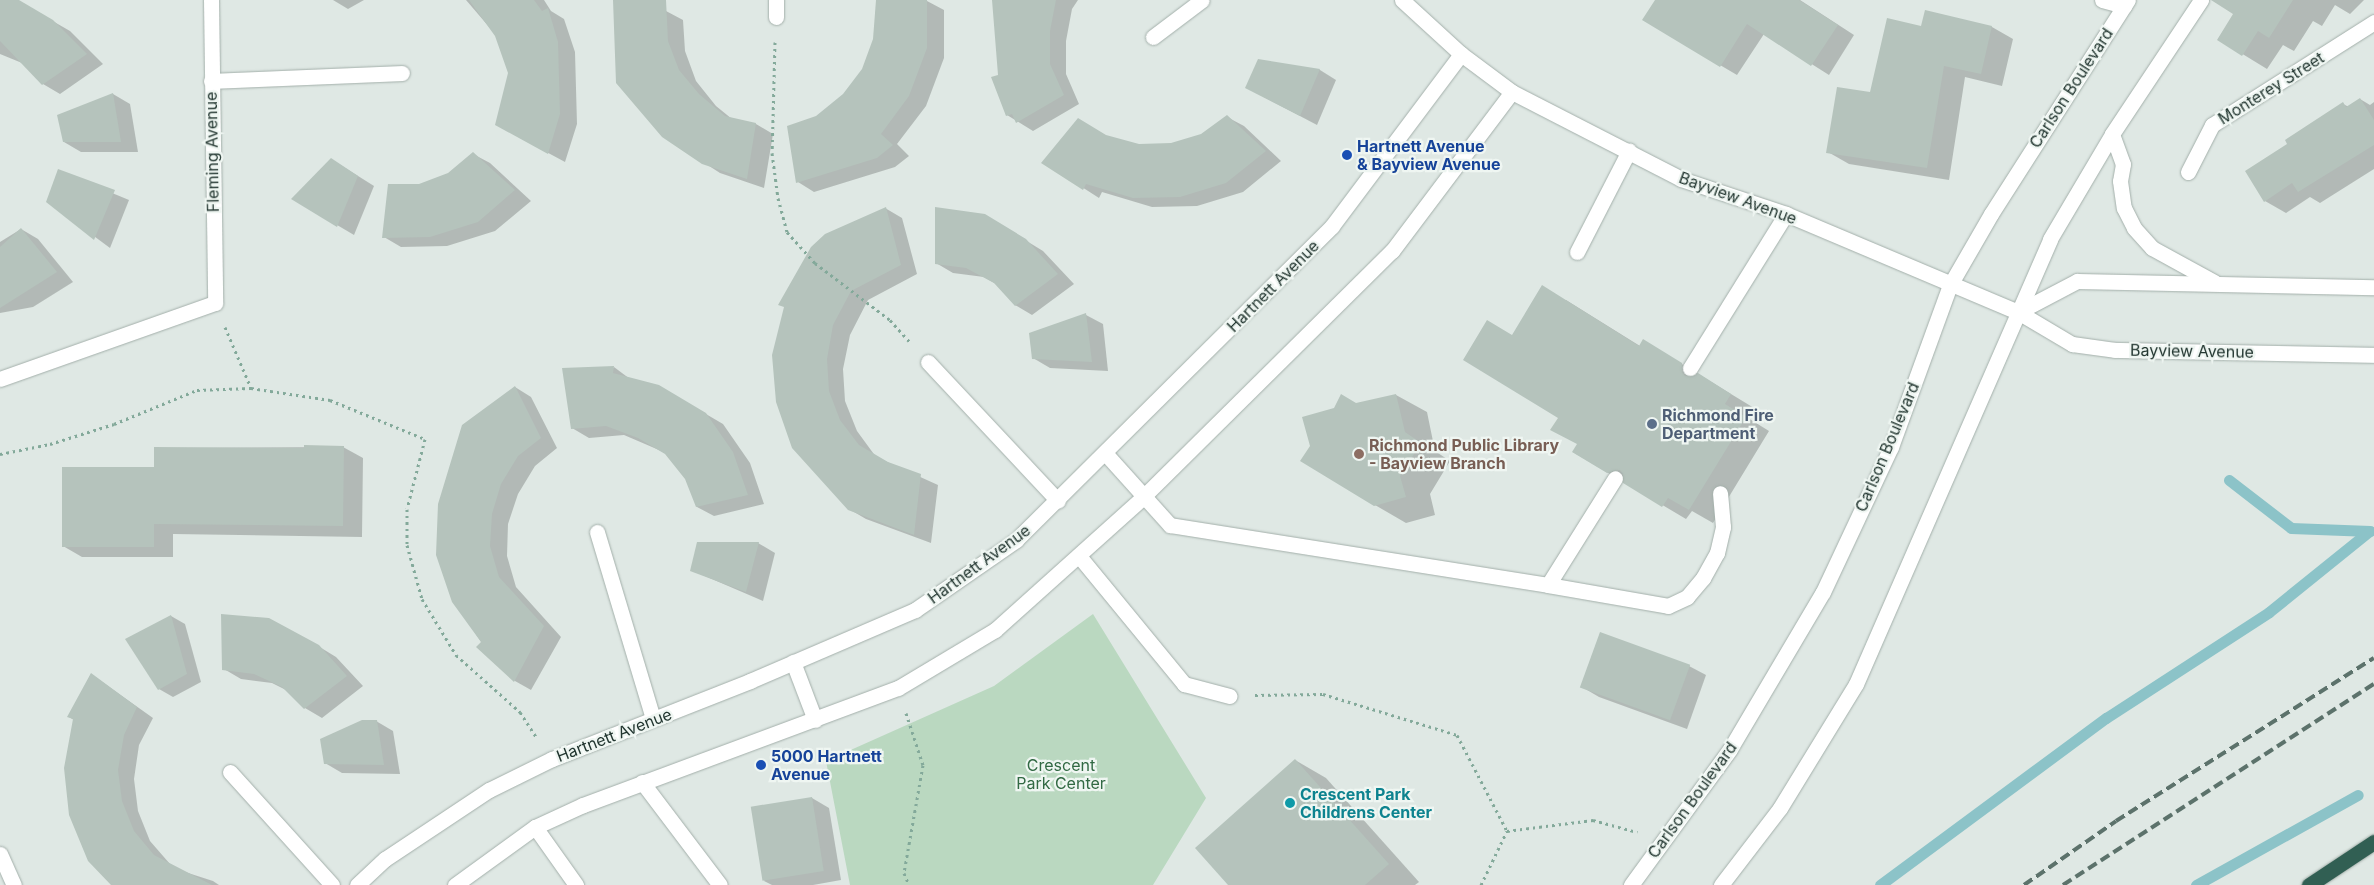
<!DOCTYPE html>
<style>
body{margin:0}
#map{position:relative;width:2374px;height:885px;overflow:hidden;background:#dfe8e4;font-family:Inter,sans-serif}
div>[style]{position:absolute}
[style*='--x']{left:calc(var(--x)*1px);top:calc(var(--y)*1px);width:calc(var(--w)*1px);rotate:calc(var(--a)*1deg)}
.green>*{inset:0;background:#bad8c0}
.shadow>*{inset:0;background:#0003}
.stream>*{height:11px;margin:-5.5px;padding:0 5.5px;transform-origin:5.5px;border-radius:5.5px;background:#8cc3c8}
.building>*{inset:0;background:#b5c3bc;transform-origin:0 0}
.path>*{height:3px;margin-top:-1.5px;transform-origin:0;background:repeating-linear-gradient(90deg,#83a99a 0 2.5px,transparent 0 6.5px)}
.roads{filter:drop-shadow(0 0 1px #a3afaa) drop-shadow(0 0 1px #a3afaa)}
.lane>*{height:15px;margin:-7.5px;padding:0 7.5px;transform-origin:7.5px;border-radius:7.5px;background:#fff}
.street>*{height:15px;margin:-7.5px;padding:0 7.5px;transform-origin:7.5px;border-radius:7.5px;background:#fff}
.secondary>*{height:15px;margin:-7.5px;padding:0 7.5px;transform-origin:7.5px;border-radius:7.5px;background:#fff}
.highway>*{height:15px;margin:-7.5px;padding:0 7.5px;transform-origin:7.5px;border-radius:7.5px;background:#315f53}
.rail>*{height:4px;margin-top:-2px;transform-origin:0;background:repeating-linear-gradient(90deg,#5c726b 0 10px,transparent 0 15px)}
.dots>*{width:14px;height:14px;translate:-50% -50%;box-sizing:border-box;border:2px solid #eff6f2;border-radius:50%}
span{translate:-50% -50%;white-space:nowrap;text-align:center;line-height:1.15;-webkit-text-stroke:4.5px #eff6f2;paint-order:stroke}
.street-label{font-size:16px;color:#223630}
.transit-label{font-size:16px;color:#164399;font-weight:700}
.left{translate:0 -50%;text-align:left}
.service-label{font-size:16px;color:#4e5e75;font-weight:700}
.education-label{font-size:16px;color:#785e54;font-weight:700}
.park-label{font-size:16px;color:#316943}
.culture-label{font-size:16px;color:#0d838f;font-weight:700}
</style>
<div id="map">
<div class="green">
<div style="clip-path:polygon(1093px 614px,1206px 798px,1153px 885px,850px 885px,826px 761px,994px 686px)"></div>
</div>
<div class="shadow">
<div style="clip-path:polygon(0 0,16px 0,70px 31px,103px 64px,60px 94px,43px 84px,22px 63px,0 54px)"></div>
<div style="clip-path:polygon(333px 0,364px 0,348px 9px)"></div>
<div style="clip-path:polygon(466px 0,544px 0,551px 11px,564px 19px,575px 52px,577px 124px,565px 162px,513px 134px,509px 73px,496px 35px)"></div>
<div style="clip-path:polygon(1000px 0,1078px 0,1072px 9px,1066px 41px,1066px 74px,1079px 104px,1033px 131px,1007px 115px,1000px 76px)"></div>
<div style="clip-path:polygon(1656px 0,1800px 0,1854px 35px,1829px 75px,1764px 34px,1737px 75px,1720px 65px)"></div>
<div style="clip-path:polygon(2244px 0,2364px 0,2350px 14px,2335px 5px,2322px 26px,2313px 21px,2294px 51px,2283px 45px,2267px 69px,2218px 39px)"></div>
<div style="clip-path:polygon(927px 1px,944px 10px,944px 58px,926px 106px,897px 144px,909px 156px,895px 167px,814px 192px,798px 182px,816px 117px,844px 95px,864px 70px,875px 39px,876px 9px)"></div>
<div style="clip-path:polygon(666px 11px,683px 20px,685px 51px,696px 81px,716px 106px,732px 119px,756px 124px,773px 134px,764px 188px,720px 173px,703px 162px,617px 83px)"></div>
<div style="clip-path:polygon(1926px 11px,1992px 27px,2013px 39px,2002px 86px,1965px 77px,1949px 180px,1849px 164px,1828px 152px,1922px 27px)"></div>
<div style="clip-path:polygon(1258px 60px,1320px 70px,1336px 80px,1317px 125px,1264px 97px)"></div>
<div style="clip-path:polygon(113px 94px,130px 104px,138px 152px,81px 152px,64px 142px)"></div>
<div style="clip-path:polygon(2360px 99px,2370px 105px,2374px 102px,2374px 169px,2320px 203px,2310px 197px,2286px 213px,2265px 201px,2289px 145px,2343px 104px,2349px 107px)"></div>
<div style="clip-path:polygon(1227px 117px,1244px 126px,1281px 161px,1243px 192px,1197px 206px,1152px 207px,1102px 192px,1099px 198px,1043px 162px,1107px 137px,1139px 145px,1171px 145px,1202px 135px)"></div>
<div style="clip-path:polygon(473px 154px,490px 163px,531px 201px,495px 231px,447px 246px,401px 247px,384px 237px,419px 185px,449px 174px)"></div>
<div style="clip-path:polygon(331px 159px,374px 186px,354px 235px,293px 199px)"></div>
<div style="clip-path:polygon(59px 171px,129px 200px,110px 248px,48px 202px)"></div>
<div style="clip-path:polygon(885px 208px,902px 218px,917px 274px,868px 300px,850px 335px,843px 369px,845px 401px,857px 431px,876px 457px,938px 485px,931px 543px,866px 519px,849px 509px,777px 401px)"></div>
<div style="clip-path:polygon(1002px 226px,1043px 251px,1074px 284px,1032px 315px,1015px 305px,996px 284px,984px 277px,953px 273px,936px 263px)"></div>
<div style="clip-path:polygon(21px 229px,38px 239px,73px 282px,33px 307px,0 313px,0 242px)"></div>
<div style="clip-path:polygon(1566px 300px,1640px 346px,1667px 355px,1754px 408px,1748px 418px,1769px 431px,1713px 523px,1692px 511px,1686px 519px,1573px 452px,1579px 444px,1513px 336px)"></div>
<div style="clip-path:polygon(1086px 315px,1103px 324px,1108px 371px,1050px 368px,1033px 358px)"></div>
<div style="clip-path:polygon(614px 367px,630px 379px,658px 386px,723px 424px,750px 463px,764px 504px,714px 516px,697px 507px,686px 478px,666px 453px,624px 435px,589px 438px,572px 428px)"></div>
<div style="clip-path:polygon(515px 387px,531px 397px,557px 448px,535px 466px,518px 494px,508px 524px,507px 556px,516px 587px,561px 637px,531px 690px,515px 681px,478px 647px,482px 643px,453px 601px)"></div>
<div style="clip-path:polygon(1396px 395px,1427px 412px,1435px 451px,1450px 461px,1430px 494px,1435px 515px,1406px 523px,1375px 505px,1357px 404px)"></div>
<div style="clip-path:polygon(343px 447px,363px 458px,362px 537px,173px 534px,173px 557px,82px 557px,63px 546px,156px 468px,156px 448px)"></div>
<div style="clip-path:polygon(758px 543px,775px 553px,763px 601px,691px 570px)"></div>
<div style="clip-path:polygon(171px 616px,185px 624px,201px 682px,173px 697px,159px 689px,127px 639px)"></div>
<div style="clip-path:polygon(318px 646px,336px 657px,363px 686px,322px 718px,305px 708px,286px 690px,272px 683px,241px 679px,224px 669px)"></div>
<div style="clip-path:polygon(1689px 666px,1706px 675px,1687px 729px,1599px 697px,1582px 687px)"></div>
<div style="clip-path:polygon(91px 674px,153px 718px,139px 745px,134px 779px,138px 811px,150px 841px,170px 864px,154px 885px,113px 885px,74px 720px,69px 717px)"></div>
<div style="clip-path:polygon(376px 721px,393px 731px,400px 774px,342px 773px,325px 763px)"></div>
<div style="clip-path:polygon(1295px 760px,1326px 778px,1419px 882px,1415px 885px,1229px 885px)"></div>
<div style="clip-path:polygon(812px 798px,829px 808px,841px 880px,813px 885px,772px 885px,764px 881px)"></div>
<div style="clip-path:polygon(185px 872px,213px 881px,219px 885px,179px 885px)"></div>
</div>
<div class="stream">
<div style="--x:2229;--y:480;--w:78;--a:37.7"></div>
<div style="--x:2291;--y:528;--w:79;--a:2.2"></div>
<div style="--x:1880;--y:885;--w:281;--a:-36.5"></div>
<div style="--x:2106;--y:718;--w:194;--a:-33"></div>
<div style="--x:2269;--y:612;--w:127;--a:-38.9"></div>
<div style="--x:2196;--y:885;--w:185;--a:-29.1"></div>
</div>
<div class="building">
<div style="clip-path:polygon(0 0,19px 0,53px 20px,87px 54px,42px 85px,0 41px)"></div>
<div style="clip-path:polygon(469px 0,534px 0,542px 11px,548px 8px,558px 42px,560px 114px,548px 154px,495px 125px,508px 73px,495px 36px)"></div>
<div style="clip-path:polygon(613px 0,666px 0,668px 41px,679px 70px,699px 94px,725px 116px,756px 123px,747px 179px,702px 164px,662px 137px,616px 83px)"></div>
<div style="clip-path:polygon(876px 0,927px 0,927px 48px,909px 96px,881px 134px,893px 145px,877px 158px,796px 183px,787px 126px,816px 116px,843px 94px,862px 69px,873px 39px)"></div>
<div style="clip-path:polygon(992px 0,1056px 0,1050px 31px,1050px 64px,1064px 95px,1016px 123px,1012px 114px,1006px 116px,991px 77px,998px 75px)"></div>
<div style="clip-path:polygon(1655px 0,1799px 0,1838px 25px,1811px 66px,1747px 24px,1720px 67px,1642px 20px)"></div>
<div style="clip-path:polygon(2211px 0,2293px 0,2269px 38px,2258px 31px,2242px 56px,2217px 40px,2233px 14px)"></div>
<div style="clip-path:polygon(1925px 10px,1992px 26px,1981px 74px,1944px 66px,1927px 168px,1826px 153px,1837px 87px,1870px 92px,1887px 18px,1921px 26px)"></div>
<div style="clip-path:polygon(1258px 59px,1320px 69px,1300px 116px,1245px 88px)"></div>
<div style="clip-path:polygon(113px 93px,121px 142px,63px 142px,57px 115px)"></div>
<div style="clip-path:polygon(2360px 98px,2374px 120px,2374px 145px,2298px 192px,2292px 183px,2264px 202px,2245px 171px,2287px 144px,2285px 140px,2343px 102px,2346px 107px)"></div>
<div style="clip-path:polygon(1227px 115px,1266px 151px,1226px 183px,1180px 197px,1133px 198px,1086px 184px,1083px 190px,1041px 163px,1078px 118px,1106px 135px,1139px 144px,1171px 143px,1201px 134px)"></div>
<div style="clip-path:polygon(473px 152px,515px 190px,478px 222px,430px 237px,382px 238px,388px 184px,419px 184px,448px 173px)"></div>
<div style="clip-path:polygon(331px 158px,358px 176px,337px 227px,291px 199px)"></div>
<div style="clip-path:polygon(58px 169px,115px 190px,94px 240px,46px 202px)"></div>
<div style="clip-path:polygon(886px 207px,901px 265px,851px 291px,833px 325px,827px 359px,829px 391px,840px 420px,859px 445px,888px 462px,921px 474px,914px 535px,848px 510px,792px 448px,776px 402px,772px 355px,784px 307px,778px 305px,811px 247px,825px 234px)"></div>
<div style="clip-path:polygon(935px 207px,985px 214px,1026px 239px,1058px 274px,1015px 306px,994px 283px,966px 268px,935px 264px)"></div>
<div style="clip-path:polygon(21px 228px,57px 272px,0 308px,0 247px)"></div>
<div style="clip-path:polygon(1542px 285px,1639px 346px,1643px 339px,1682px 363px,1682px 372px,1685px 376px,1698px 373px,1731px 394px,1725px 404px,1746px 417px,1689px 510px,1668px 498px,1662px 507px,1623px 483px,1623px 474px,1620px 470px,1607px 473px,1572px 452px,1577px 444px,1550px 430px,1558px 418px,1463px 360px,1487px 320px,1512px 335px)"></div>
<div style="clip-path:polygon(1086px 313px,1092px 362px,1032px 359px,1029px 333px)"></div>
<div style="clip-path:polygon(614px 366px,613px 373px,659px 385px,706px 413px,733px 452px,748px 495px,696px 507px,685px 479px,665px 454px,638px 438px,606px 426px,571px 429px,562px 368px)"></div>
<div style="clip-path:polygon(515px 386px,541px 438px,518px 456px,501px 484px,492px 514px,490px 546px,499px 577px,544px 626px,514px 682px,476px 647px,481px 642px,452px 602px,436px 555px,438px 504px,462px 425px)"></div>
<div style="clip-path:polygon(1341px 394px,1356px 403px,1396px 394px,1405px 432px,1421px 443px,1400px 476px,1406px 497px,1374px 506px,1300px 461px,1310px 446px,1302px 417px,1334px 408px)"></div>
<div style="clip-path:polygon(304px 445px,344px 446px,343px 526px,154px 524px,154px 547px,62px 547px,62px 467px,154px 467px,154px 447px,304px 448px)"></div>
<div style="clip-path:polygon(697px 542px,759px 542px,746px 592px,690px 571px)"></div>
<div style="clip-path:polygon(221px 614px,269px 618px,319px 645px,347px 676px,304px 709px,282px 687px,254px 674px,222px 670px)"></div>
<div style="clip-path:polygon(171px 615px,187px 674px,158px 690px,125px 639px)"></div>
<div style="left:1600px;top:632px;width:96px;height:59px;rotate:20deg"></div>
<div style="clip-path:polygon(91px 673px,137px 707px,124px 735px,118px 770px,122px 801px,134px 831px,154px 855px,212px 885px,111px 885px,88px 861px,69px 815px,64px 768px,73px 719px,67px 717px)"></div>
<div style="clip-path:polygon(362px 720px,377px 720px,384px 765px,324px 764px,320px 739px)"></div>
<div style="clip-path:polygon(1295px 759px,1389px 864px,1365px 885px,1228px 885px,1195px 848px)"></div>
<div style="left:812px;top:797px;width:75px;height:62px;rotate:81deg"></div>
</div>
<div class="path">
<div style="--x:775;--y:42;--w:111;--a:91.5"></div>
<div style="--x:772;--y:153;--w:45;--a:82.4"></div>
<div style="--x:778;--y:198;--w:35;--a:75"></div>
<div style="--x:787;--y:232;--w:42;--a:47.9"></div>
<div style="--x:815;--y:263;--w:94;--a:37.2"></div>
<div style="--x:890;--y:320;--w:31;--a:48"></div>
<div style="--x:225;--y:327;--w:66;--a:66.9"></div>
<div style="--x:251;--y:388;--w:80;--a:8.6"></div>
<div style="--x:330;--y:400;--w:103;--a:22.3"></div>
<div style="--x:425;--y:439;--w:72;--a:104.4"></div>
<div style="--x:407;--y:509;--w:36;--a:90"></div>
<div style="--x:407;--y:545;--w:56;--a:74.5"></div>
<div style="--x:422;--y:599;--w:66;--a:58.7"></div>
<div style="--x:456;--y:655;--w:86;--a:41.7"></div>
<div style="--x:520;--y:712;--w:30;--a:57"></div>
<div style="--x:0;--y:454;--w:51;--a:-11.3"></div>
<div style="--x:50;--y:444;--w:67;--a:-17.4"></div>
<div style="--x:114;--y:424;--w:90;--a:-22.3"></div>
<div style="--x:197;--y:390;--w:54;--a:-2.1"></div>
<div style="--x:1255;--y:695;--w:68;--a:-0.8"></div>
<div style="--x:1323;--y:694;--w:140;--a:17"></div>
<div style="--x:1457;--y:735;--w:108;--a:62.5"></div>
<div style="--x:1507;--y:831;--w:87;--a:-7.3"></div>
<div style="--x:1593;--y:820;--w:46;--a:15.3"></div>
<div style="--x:906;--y:713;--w:55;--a:71.9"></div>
<div style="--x:923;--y:765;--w:110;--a:100"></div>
<div style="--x:904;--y:873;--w:13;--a:67"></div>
<div style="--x:1481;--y:885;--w:60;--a:-64.3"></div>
</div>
<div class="roads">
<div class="lane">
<div style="--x:776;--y:0;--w:17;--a:90"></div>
<div style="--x:1153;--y:37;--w:61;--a:-37.1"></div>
<div style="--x:211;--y:81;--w:191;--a:-2.4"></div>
<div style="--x:1577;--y:252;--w:114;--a:-62.8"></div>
<div style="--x:928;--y:362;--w:190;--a:46.9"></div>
<div style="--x:1690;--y:368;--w:181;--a:-58.1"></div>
<div style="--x:0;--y:379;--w:228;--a:-19.5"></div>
<div style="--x:1106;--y:454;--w:96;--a:48"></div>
<div style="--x:1170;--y:525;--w:383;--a:9"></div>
<div style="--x:1548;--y:585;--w:126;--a:-57.9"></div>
<div style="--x:597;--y:532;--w:195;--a:73.3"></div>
<div style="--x:1079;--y:556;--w:166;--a:50.6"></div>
<div style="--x:1184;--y:684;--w:47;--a:14.9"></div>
<div style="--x:1548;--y:585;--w:122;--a:9.9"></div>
<div style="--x:1668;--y:606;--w:21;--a:-25"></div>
<div style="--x:1687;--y:597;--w:25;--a:-50"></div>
<div style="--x:1703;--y:578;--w:29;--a:-61"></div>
<div style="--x:1717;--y:553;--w:27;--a:-77"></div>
<div style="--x:1723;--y:527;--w:34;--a:-95"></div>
<div style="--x:793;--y:662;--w:62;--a:69.2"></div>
<div style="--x:230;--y:772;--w:152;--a:47.9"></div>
<div style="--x:642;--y:782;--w:129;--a:52.9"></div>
<div style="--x:535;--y:827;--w:71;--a:54.7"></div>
<div style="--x:0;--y:854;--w:34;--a:66"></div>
</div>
<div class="street">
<div style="--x:211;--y:0;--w:303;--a:89.2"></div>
<div style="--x:2102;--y:0;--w:23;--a:15"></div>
<div style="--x:2188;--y:172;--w:53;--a:-62.9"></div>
<div style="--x:2212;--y:125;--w:192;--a:-32.4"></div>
<div style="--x:357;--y:885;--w:38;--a:-43"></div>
<div style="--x:385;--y:859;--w:125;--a:-33.6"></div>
<div style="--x:489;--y:790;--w:70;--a:-26.2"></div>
<div style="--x:552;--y:759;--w:213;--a:-21.5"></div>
<div style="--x:750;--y:681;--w:180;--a:-23.3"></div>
<div style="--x:915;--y:610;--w:123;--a:-34.7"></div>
<div style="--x:1016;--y:540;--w:445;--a:-44.8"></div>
<div style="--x:1332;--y:226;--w:215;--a:-53.1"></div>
<div style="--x:455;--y:885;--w:99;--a:-35.9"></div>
<div style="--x:535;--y:827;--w:53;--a:-24.6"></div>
<div style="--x:583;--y:805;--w:336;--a:-20.4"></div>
<div style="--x:898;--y:688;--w:113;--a:-30.9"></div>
<div style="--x:995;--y:630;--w:199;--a:-41.9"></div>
<div style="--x:1143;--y:497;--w:350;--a:-44.7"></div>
<div style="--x:1392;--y:251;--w:199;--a:-53"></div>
</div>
<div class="secondary">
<div style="--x:1402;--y:0;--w:80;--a:42.5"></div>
<div style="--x:1461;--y:54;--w:64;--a:36.7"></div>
<div style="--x:1512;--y:92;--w:190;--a:27.2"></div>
<div style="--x:1681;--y:179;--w:111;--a:18.4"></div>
<div style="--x:1786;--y:214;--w:252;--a:22.9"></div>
<div style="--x:2018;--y:312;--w:63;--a:30.7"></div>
<div style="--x:2072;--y:344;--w:43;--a:7.9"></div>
<div style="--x:2115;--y:350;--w:259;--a:1.1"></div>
<div style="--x:2112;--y:134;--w:32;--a:70"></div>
<div style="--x:2123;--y:164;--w:17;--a:100"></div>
<div style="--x:2120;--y:181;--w:27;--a:82"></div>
<div style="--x:2124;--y:208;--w:22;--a:63"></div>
<div style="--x:2134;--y:228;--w:27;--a:48"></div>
<div style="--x:2152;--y:248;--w:71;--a:28.7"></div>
<div style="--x:2018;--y:312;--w:67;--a:-27.7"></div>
<div style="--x:2077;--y:281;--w:297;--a:1.2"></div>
<div style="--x:1631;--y:885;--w:168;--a:-53.9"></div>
<div style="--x:1730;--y:749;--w:182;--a:-59.4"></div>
<div style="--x:1823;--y:592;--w:160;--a:-64.9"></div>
<div style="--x:1891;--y:447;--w:172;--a:-70"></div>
<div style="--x:1950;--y:285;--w:82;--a:-60"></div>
<div style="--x:1991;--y:214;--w:254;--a:-57.4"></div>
<div style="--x:1721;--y:885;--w:97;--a:-52.5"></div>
<div style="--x:1780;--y:808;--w:145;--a:-58.5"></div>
<div style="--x:1856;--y:684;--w:485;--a:-66.4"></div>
<div style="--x:2050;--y:239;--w:122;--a:-59.4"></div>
<div style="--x:2112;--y:134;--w:161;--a:-56.4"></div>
</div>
<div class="highway">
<div style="--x:2309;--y:885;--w:78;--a:-33.5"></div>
</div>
</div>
<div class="rail">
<div style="--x:2024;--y:885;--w:112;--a:-34.8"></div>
<div style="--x:2116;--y:821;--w:305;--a:-32.3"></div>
<div style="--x:2063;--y:885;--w:370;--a:-32.9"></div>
</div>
<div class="dots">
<div style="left:1347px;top:155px;background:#1a4fb4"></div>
<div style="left:1652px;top:424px;background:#5c6f8a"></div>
<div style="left:1359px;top:454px;background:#8d6e63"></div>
<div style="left:761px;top:765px;background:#1a4fb4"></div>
<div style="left:1290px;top:803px;background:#0f9aa8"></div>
</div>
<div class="street-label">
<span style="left:2071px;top:88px;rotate:-57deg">Carlson Boulevard</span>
<span style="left:2271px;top:88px;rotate:-32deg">Monterey Street</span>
<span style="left:212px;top:152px;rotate:-91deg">Fleming Avenue</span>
<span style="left:1738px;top:198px;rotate:20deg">Bayview Avenue</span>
<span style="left:1273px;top:286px;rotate:-45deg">Hartnett Avenue</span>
<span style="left:2192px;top:351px;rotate:1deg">Bayview Avenue</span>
<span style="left:1887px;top:447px;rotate:-67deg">Carlson Boulevard</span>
<span style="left:979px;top:564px;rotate:-36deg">Hartnett Avenue</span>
<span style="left:614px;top:735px;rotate:-21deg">Hartnett Avenue</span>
<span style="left:1692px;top:800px;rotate:-54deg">Carlson Boulevard</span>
</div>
<div class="transit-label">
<span class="left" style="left:1357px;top:155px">Hartnett Avenue<br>&amp; Bayview Avenue</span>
<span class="left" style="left:771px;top:765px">5000 Hartnett<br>Avenue</span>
</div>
<div class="service-label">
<span class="left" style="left:1662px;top:424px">Richmond Fire<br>Department</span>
</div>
<div class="education-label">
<span class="left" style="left:1369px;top:454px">Richmond Public Library<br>- Bayview Branch</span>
</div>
<div class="park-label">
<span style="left:1061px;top:774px">Crescent<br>Park Center</span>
</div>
<div class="culture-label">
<span class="left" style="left:1300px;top:803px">Crescent Park<br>Childrens Center</span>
</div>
</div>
